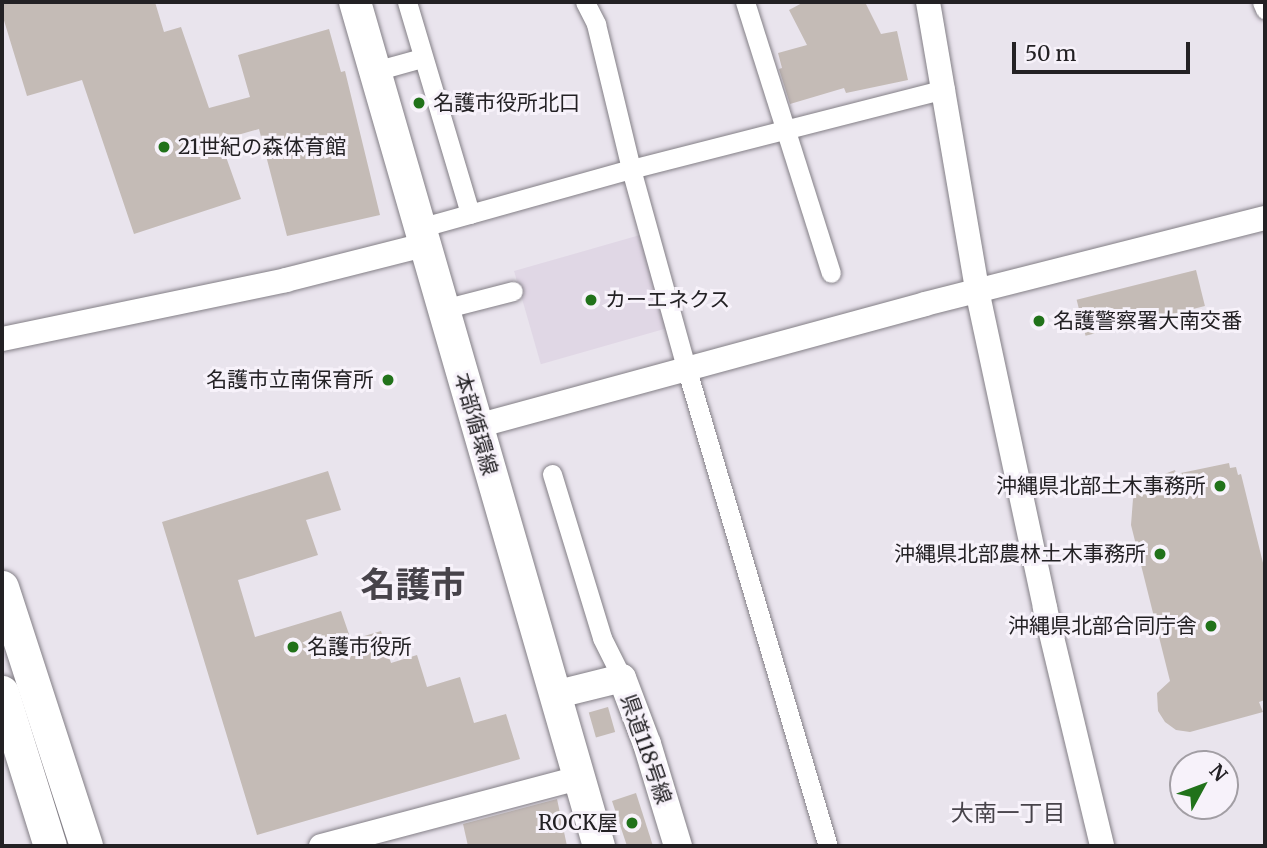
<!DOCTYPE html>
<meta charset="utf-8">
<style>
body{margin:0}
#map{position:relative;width:1267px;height:848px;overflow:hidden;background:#e9e4ed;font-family:Merriweather,"Noto Sans JP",serif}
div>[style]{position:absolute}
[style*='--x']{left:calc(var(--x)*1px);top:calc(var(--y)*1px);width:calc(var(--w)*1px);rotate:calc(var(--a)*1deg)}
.built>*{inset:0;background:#e0d7e5;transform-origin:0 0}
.building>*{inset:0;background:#c4bbb6;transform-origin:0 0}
.roads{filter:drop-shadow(0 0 2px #837f86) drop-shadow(0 0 2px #837f86)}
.minor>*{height:19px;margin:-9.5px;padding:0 9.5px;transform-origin:9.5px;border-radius:9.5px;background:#fff}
.tertiary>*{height:24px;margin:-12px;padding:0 12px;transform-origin:12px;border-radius:12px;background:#fff}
.secondary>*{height:28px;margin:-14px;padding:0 14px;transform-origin:14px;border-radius:14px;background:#fff}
.primary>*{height:32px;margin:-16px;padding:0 16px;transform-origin:16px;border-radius:16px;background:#fff}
.trunk>*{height:33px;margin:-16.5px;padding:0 16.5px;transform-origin:16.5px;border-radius:16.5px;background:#fff}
.dots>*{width:19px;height:19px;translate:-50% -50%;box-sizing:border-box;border:4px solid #f7f2fa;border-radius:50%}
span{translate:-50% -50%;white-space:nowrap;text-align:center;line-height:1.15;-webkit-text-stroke:6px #f7f2fa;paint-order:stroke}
.poi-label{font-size:21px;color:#232124}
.left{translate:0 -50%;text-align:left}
.right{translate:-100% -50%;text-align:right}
.street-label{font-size:21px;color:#232124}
.neighbourhood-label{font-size:23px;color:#47434a}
.town-label{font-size:35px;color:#47434a;font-weight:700}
.frame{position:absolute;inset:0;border:4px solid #232124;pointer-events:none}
.north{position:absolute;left:1169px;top:750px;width:70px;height:70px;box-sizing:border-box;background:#f7f2fa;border:2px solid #a29ea4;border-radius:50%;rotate:49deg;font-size:19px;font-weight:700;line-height:28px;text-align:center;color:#232124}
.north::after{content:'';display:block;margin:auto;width:24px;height:32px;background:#21721a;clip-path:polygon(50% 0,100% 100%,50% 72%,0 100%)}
.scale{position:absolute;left:1012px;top:42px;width:178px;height:32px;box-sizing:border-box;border:4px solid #232124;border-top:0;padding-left:9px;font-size:21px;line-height:24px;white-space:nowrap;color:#232124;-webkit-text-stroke:5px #f7f2fa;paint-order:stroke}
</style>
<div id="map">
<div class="built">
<div style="left:640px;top:235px;width:97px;height:131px;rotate:74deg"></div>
</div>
<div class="building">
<div style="clip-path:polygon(2px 2px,155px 2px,164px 32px,181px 27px,209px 108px,250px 97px,238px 55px,329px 29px,341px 72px,345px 71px,380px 215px,287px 236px,259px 129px,220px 140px,241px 199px,134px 234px,82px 80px,27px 96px,2px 14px)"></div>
<div style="clip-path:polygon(804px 2px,865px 2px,881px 34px,897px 31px,908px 80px,846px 93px,844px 88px,790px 104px,779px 69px,782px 68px,778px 53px,807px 45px,789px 10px)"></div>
<div style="left:1196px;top:270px;width:37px;height:123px;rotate:76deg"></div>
<div style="clip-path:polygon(1229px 463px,1230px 468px,1236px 467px,1238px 475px,1241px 474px,1265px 571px,1265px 700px,1259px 702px,1263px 712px,1190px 732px,1176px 730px,1165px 722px,1158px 711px,1157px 693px,1170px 681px,1131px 525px,1133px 499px,1146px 481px,1175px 470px,1176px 474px)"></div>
<div style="clip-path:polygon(328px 471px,341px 510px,306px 520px,318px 555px,238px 580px,255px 637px,341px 611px,351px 640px,381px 631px,391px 663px,417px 655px,427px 687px,460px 677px,474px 723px,506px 714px,520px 759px,257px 835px,162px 522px)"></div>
<div style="left:608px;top:707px;width:26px;height:20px;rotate:74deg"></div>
<div style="clip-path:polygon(636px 793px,653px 846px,627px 846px,612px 801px)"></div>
<div style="clip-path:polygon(557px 799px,567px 846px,468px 846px,463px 824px)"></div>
</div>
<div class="roads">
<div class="minor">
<div style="--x:407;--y:2;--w:221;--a:73.4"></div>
<div style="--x:585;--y:2;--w:25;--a:63"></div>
<div style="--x:596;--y:24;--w:149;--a:76.4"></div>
<div style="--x:631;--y:169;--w:205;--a:74.5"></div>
<div style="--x:686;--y:367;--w:500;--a:73.5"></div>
<div style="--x:745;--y:2;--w:284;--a:72.4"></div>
<div style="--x:1262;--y:2;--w:8;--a:67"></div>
<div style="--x:375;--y:71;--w:49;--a:-15.5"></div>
<div style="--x:419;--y:228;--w:220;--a:-15.6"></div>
<div style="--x:631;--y:169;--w:324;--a:-14.3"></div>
<div style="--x:443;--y:309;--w:72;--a:-14.4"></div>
<div style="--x:552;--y:474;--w:171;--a:73"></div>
<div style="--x:602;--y:638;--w:45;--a:63.4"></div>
</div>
<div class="tertiary">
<div style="--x:928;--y:2;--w:292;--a:80.3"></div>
<div style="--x:977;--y:290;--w:325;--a:77.9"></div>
<div style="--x:1045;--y:608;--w:245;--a:76.5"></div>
<div style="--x:2;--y:339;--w:290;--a:-11.7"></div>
<div style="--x:286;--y:280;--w:142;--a:-14.2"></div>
<div style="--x:477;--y:426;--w:464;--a:-15.2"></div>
<div style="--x:925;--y:304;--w:351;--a:-14.2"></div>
<div style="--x:321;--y:846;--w:266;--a:-14.8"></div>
</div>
<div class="secondary">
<div style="--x:554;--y:695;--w:70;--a:-14"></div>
<div style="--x:622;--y:678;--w:71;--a:69.3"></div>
<div style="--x:647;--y:744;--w:107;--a:73.1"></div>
</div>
<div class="primary">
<div style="--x:355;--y:2;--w:879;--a:73.88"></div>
</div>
<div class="trunk">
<div style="--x:2;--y:587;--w:272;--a:72"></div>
<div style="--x:2;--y:692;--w:161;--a:72.7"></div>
</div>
</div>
<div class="dots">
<div style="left:419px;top:103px;background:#21721a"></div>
<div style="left:164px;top:147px;background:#21721a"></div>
<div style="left:591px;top:300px;background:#21721a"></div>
<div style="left:1039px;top:321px;background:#21721a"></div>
<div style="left:388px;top:380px;background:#21721a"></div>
<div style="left:1220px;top:486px;background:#21721a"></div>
<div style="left:1160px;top:554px;background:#21721a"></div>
<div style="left:1211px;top:626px;background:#21721a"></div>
<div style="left:293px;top:647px;background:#21721a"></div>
<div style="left:632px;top:823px;background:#21721a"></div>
</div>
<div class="poi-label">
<span class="left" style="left:433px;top:103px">名護市役所北口</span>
<span class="left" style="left:178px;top:147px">21世紀の森体育館</span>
<span class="left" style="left:605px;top:300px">カーエネクス</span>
<span class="left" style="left:1053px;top:321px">名護警察署大南交番</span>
<span class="right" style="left:374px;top:380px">名護市立南保育所</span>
<span class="right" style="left:1206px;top:486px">沖縄県北部土木事務所</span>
<span class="right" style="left:1146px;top:554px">沖縄県北部農林土木事務所</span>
<span class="right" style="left:1197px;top:626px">沖縄県北部合同庁舎</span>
<span class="left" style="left:307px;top:647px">名護市役所</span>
<span class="right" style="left:618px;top:823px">ROCK屋</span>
</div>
<div class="street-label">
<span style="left:476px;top:424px;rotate:74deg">本部循環線</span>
<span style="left:646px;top:749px;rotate:71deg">県道118号線</span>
</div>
<div class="neighbourhood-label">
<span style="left:1008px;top:813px">大南一丁目</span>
</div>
<div class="town-label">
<span style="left:413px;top:585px">名護市</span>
</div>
<div class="frame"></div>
<div class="north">N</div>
<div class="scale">50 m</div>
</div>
